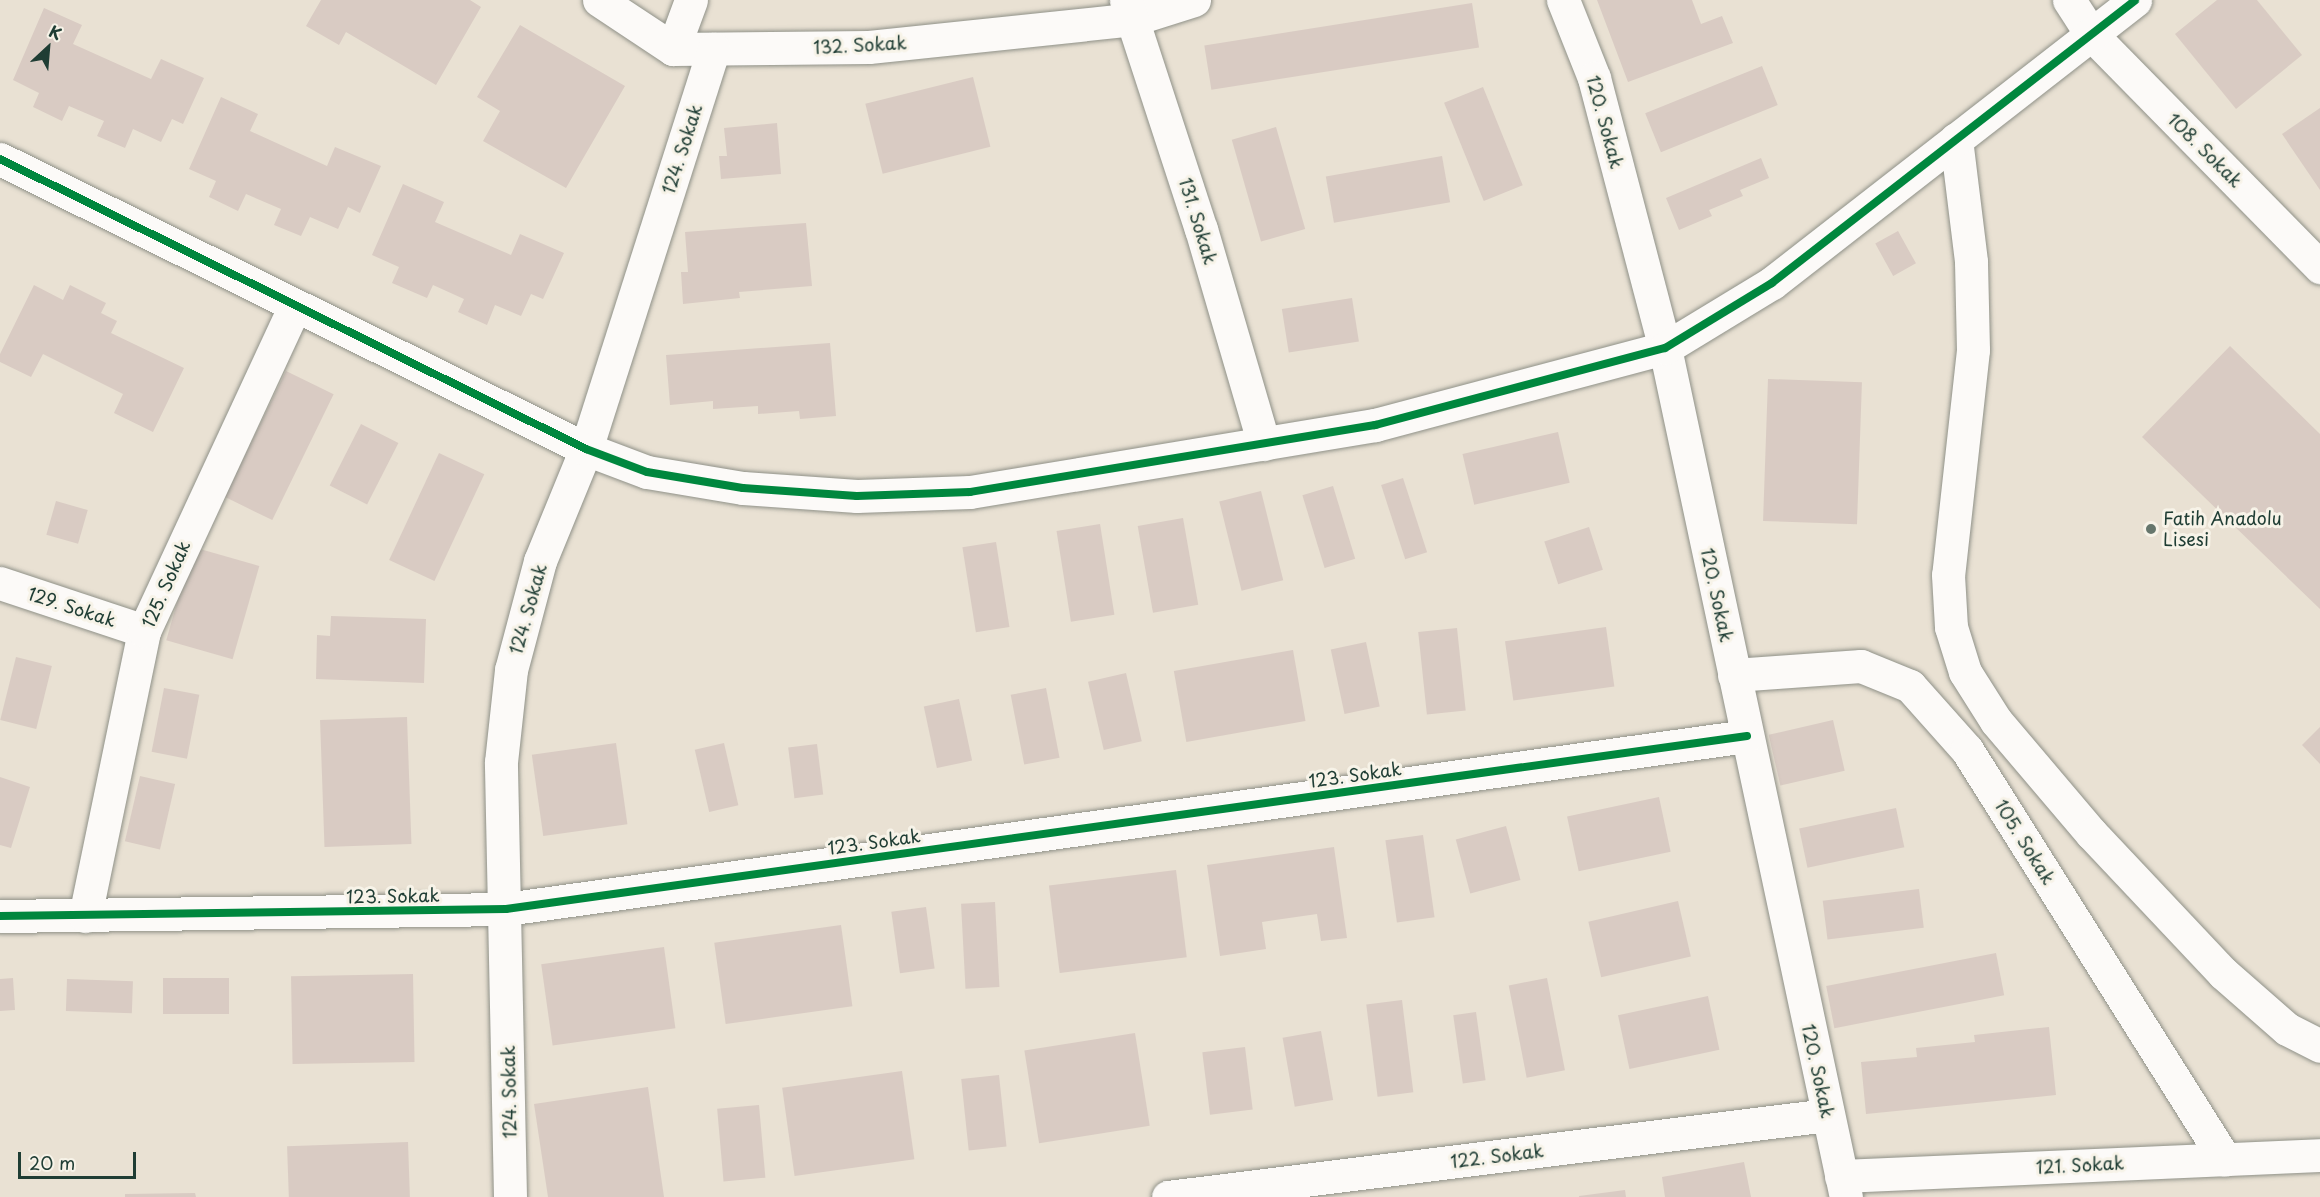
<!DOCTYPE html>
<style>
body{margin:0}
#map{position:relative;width:2320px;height:1197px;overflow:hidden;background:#e9e1d3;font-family:"Playpen Sans",sans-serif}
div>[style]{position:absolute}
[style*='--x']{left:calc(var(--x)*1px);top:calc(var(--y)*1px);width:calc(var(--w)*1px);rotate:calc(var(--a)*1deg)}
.building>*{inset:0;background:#d9cbc3;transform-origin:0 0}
.roads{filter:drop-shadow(0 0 2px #8f9188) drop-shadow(0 0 2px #8f9188)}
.minor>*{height:33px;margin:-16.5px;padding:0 16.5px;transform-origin:16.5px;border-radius:16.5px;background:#fcfaf8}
.tertiary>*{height:33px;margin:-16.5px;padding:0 16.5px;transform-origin:16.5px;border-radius:16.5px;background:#fcfaf8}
.cycleway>*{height:8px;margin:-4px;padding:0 4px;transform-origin:4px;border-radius:4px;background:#00873e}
.dots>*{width:16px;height:16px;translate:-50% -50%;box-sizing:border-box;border:3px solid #f7f3e8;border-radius:50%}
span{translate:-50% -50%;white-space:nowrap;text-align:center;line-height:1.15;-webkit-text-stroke:6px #f7f3e8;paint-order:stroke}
.street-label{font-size:18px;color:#1f3d34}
.poi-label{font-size:18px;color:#1f3d34}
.left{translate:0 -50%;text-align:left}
.north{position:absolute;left:18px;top:18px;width:60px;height:60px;-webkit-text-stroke:4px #f7f3e8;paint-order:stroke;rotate:26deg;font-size:16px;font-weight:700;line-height:24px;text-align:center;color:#1f3d34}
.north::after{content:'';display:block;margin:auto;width:21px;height:27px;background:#1f3d34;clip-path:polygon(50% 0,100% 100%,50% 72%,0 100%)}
.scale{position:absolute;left:18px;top:1152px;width:118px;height:27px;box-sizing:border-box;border:3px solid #1f3d34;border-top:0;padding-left:8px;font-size:18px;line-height:21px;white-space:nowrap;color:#1f3d34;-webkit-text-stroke:4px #f7f3e8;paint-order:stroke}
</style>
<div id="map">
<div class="building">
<div style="clip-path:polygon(321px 0,470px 0,481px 7px,436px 85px,346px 32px,339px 45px,306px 26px)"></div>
<div style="clip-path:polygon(1597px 0,1692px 0,1701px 24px,1722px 16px,1733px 43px,1628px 82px)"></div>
<div style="clip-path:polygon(2217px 0,2257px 0,2302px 55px,2236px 109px,2175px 34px)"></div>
<div style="left:1472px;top:3px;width:45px;height:271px;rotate:81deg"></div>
<div style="clip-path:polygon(44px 8px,82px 25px,73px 44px,151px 79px,161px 59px,204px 78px,183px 124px,172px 119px,161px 142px,133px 129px,125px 148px,97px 136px,104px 121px,69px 106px,62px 121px,33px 107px,39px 93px,13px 80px)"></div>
<div style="clip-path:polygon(520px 25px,625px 86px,566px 188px,483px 141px,500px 111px,477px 97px)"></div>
<div style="left:1762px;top:66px;width:42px;height:126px;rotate:68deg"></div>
<div style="left:973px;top:77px;width:72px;height:111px;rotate:76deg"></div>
<div style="left:1483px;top:87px;width:106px;height:42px;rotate:68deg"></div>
<div style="clip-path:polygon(221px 97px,258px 114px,250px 131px,327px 166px,335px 147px,381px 166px,360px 213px,348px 207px,338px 229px,310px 217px,301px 236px,274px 225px,281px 209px,246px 194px,238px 211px,209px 197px,216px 181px,189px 169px)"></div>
<div style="clip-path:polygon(2320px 108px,2320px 190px,2282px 134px)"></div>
<div style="clip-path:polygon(777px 123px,781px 174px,721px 179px,719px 156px,727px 156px,724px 128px)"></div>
<div style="left:1276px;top:127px;width:106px;height:46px;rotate:74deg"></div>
<div style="left:1442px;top:156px;width:47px;height:118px;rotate:80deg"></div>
<div style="clip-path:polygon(1761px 158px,1769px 178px,1740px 190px,1743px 196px,1709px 210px,1712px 216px,1679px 230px,1666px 198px)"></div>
<div style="clip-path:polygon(403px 184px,444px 202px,435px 222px,511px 255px,520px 234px,564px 253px,543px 299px,531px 294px,521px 316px,495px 305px,487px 325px,458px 312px,464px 299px,433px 285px,427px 298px,392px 283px,399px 267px,372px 255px)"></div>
<div style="clip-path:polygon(806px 223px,812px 286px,739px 292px,740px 298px,683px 304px,681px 272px,688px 272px,685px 232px)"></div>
<div style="left:1898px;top:231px;width:37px;height:26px;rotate:61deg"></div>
<div style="clip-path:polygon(34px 285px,63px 300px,70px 285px,106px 303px,101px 313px,117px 321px,111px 333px,184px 368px,153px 432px,114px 413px,123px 394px,43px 354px,31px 377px,0 362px,0 354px)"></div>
<div style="left:1352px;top:298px;width:44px;height:71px;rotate:81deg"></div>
<div style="clip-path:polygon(830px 343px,836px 416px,800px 419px,799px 411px,758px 414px,758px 406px,713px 409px,713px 401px,670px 405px,666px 355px)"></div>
<div style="clip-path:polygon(2230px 346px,2320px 434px,2320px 609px,2142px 437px)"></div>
<div style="left:286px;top:371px;width:53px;height:140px;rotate:26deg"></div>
<div style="left:1768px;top:379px;width:94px;height:142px;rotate:2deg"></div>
<div style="left:361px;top:424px;width:42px;height:69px;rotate:27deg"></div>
<div style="left:1558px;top:432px;width:52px;height:98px;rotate:77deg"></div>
<div style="left:439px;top:453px;width:50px;height:118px;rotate:25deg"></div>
<div style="left:1403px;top:478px;width:78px;height:23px;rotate:72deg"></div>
<div style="left:1333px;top:486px;width:76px;height:32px;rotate:73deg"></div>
<div style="left:1261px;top:491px;width:92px;height:43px;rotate:76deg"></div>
<div style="left:56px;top:501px;width:33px;height:35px;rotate:16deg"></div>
<div style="left:1183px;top:518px;width:88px;height:46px;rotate:80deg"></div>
<div style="left:1100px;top:524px;width:92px;height:44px;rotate:81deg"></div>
<div style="left:1589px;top:527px;width:45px;height:47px;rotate:72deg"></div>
<div style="left:996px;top:542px;width:86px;height:34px;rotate:81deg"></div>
<div style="left:193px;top:547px;width:69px;height:97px;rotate:16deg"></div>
<div style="clip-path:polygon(331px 616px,426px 619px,424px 683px,316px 679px,317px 635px,330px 636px)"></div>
<div style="left:1606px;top:627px;width:60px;height:102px;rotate:82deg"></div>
<div style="left:1457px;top:628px;width:83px;height:39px;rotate:84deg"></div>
<div style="left:1366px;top:642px;width:66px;height:36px;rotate:78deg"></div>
<div style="left:1293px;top:650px;width:72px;height:121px;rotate:80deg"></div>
<div style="left:16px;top:657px;width:37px;height:65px;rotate:14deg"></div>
<div style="left:1126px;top:673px;width:70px;height:39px;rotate:77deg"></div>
<div style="left:164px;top:688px;width:36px;height:65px;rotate:11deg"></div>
<div style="left:1046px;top:688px;width:71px;height:36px;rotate:79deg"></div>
<div style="left:959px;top:699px;width:63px;height:36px;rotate:78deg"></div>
<div style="left:407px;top:717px;width:127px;height:87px;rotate:88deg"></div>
<div style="left:1833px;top:720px;width:52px;height:66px;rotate:77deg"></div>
<div style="clip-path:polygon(2320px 727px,2320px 764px,2302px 745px)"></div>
<div style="left:616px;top:743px;width:82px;height:85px;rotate:82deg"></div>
<div style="left:724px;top:743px;width:64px;height:30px;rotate:77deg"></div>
<div style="left:817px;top:744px;width:51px;height:29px;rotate:83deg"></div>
<div style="left:140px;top:776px;width:36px;height:67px;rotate:13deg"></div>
<div style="clip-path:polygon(0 777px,30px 787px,11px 848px,0 845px)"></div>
<div style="left:1659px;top:797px;width:56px;height:94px;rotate:78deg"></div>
<div style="left:1896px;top:808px;width:40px;height:99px;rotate:78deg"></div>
<div style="left:1506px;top:826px;width:56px;height:52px;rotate:75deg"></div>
<div style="left:1423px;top:835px;width:83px;height:38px;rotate:82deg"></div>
<div style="clip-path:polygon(1334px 847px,1347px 938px,1321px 941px,1317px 914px,1262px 922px,1266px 949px,1220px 956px,1207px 865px)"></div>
<div style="left:1176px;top:870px;width:88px;height:128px;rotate:83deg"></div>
<div style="left:1919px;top:889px;width:39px;height:97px;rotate:83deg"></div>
<div style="left:1678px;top:901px;width:57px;height:92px;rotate:77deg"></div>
<div style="left:995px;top:902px;width:85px;height:34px;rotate:87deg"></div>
<div style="left:926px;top:907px;width:62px;height:35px;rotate:82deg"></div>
<div style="left:841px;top:925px;width:82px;height:128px;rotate:82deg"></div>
<div style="left:664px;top:947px;width:82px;height:124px;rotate:82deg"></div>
<div style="left:1996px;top:953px;width:43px;height:173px;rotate:79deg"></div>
<div style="left:413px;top:974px;width:88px;height:122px;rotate:89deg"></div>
<div style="clip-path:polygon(13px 978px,15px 1010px,0 1011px,0 979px)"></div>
<div style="left:163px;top:978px;width:66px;height:36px"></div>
<div style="left:1547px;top:978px;width:94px;height:39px;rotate:79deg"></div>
<div style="left:67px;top:979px;width:66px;height:32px;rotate:2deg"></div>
<div style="left:1708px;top:996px;width:55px;height:92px;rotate:78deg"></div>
<div style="left:1402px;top:1000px;width:93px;height:36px;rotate:83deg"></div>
<div style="left:1476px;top:1012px;width:69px;height:23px;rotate:82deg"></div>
<div style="clip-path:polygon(2049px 1027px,2056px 1095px,1866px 1114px,1861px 1062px,1917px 1057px,1916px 1048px,1975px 1042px,1974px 1035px)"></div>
<div style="left:1321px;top:1031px;width:70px;height:39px;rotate:80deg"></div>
<div style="left:1135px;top:1033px;width:94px;height:112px;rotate:81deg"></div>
<div style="left:1245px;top:1047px;width:63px;height:43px;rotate:83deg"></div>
<div style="left:902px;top:1071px;width:89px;height:121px;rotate:82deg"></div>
<div style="left:999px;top:1075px;width:72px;height:38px;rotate:84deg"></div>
<div style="clip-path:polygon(648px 1087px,664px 1197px,548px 1197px,534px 1104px)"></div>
<div style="left:759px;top:1105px;width:73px;height:42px;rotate:85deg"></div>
<div style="left:408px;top:1142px;width:55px;height:121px;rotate:88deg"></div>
<div style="clip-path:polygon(1744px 1162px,1751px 1197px,1665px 1197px,1662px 1177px)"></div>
<div style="clip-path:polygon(1625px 1190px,1626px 1197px,1579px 1197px,1579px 1196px)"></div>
<div style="clip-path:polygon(195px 1193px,196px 1197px,125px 1197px,125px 1194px)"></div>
</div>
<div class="roads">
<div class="minor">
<div style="--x:599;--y:0;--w:89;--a:33.5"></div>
<div style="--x:673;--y:49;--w:196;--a:-0.6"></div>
<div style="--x:869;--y:47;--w:266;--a:-6"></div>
<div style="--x:1134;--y:19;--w:63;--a:-17.6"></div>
<div style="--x:1126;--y:0;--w:241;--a:71.9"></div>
<div style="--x:1201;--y:229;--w:224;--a:73.7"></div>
<div style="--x:1563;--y:0;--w:84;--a:68.3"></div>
<div style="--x:1594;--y:78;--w:279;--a:75.3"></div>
<div style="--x:1665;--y:348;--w:868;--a:77.97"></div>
<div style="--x:673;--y:49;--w:52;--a:-69.8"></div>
<div style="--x:1956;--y:139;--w:124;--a:83"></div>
<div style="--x:1971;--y:262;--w:88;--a:88.7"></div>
<div style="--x:1973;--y:350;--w:226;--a:96.3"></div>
<div style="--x:1948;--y:575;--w:52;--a:86.7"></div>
<div style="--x:1951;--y:627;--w:47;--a:72.7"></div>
<div style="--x:1965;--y:672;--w:58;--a:57.7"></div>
<div style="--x:1996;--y:721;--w:148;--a:49.7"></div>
<div style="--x:2092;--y:834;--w:191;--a:46.7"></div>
<div style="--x:2223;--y:973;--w:85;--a:41.2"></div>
<div style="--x:2287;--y:1029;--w:37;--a:27"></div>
<div style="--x:0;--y:583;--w:152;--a:18.4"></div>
<div style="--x:1734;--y:675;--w:127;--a:-4.1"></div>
<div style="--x:1861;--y:666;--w:53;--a:22.2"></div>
<div style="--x:1910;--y:686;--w:86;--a:48.3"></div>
<div style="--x:1967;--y:750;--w:484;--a:57.8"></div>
<div style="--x:0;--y:916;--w:506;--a:-0.79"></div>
<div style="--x:506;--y:909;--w:1253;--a:-7.94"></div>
<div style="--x:85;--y:916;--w:291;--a:-78.3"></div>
<div style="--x:144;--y:631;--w:358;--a:-65.1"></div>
<div style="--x:1841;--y:1176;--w:479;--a:-2.5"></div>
<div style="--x:510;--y:1197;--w:435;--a:-91.2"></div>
<div style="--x:501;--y:762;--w:93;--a:-83.8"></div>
<div style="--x:511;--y:670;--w:113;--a:-75.1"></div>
<div style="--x:540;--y:561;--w:121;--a:-67.7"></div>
<div style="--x:586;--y:449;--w:420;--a:-72.3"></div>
<div style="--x:1168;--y:1197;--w:664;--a:-7.09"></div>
</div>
<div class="tertiary">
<div style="--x:2069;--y:0;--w:40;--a:57.1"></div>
<div style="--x:2091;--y:34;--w:327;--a:45.5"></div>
<div style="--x:0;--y:159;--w:654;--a:26.33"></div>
<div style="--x:586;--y:449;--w:65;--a:20.7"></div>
<div style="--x:647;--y:472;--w:97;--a:9.5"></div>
<div style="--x:743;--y:488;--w:114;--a:4"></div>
<div style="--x:857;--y:496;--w:113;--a:-2"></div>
<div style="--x:970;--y:492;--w:411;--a:-9.4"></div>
<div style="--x:1375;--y:425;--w:300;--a:-14.9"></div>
<div style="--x:1665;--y:348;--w:125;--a:-31.3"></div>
<div style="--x:1772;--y:283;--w:460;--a:-37.9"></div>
</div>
</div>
<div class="cycleway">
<div style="--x:0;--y:159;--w:654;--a:26.33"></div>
<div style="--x:586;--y:449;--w:65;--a:20.7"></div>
<div style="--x:647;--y:472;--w:97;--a:9.5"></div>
<div style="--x:743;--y:488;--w:114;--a:4"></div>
<div style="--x:857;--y:496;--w:113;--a:-2"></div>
<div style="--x:970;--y:492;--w:411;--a:-9.4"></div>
<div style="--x:1375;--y:425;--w:300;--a:-14.9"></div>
<div style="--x:1665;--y:348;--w:125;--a:-31.3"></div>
<div style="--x:1772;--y:283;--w:460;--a:-37.9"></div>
<div style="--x:0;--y:916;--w:506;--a:-0.79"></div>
<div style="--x:506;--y:909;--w:1253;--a:-7.94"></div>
</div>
<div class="dots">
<div style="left:2151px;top:529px;background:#66766c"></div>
</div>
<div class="street-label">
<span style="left:860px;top:45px;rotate:-3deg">132. Sokak</span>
<span style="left:1605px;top:122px;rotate:75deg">120. Sokak</span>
<span style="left:682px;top:149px;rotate:-72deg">124. Sokak</span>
<span style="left:2205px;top:150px;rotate:45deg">108. Sokak</span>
<span style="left:1198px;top:221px;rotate:73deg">131. Sokak</span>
<span style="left:166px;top:584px;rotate:-66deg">125. Sokak</span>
<span style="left:1717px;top:595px;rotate:78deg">120. Sokak</span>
<span style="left:72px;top:607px;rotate:18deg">129. Sokak</span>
<span style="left:528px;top:609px;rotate:-74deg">124. Sokak</span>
<span style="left:1355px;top:775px;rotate:-8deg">123. Sokak</span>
<span style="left:874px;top:842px;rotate:-8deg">123. Sokak</span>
<span style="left:2025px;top:842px;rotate:58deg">105. Sokak</span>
<span style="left:393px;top:896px;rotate:-1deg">123. Sokak</span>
<span style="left:1818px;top:1071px;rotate:78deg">120. Sokak</span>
<span style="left:509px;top:1092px;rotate:-91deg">124. Sokak</span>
<span style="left:1497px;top:1156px;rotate:-7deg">122. Sokak</span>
<span style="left:2080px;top:1165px;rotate:-3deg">121. Sokak</span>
</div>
<div class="poi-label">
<span class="left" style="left:2163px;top:529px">Fatih Anadolu<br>Lisesi</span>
</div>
<div class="north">K</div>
<div class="scale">20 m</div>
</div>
